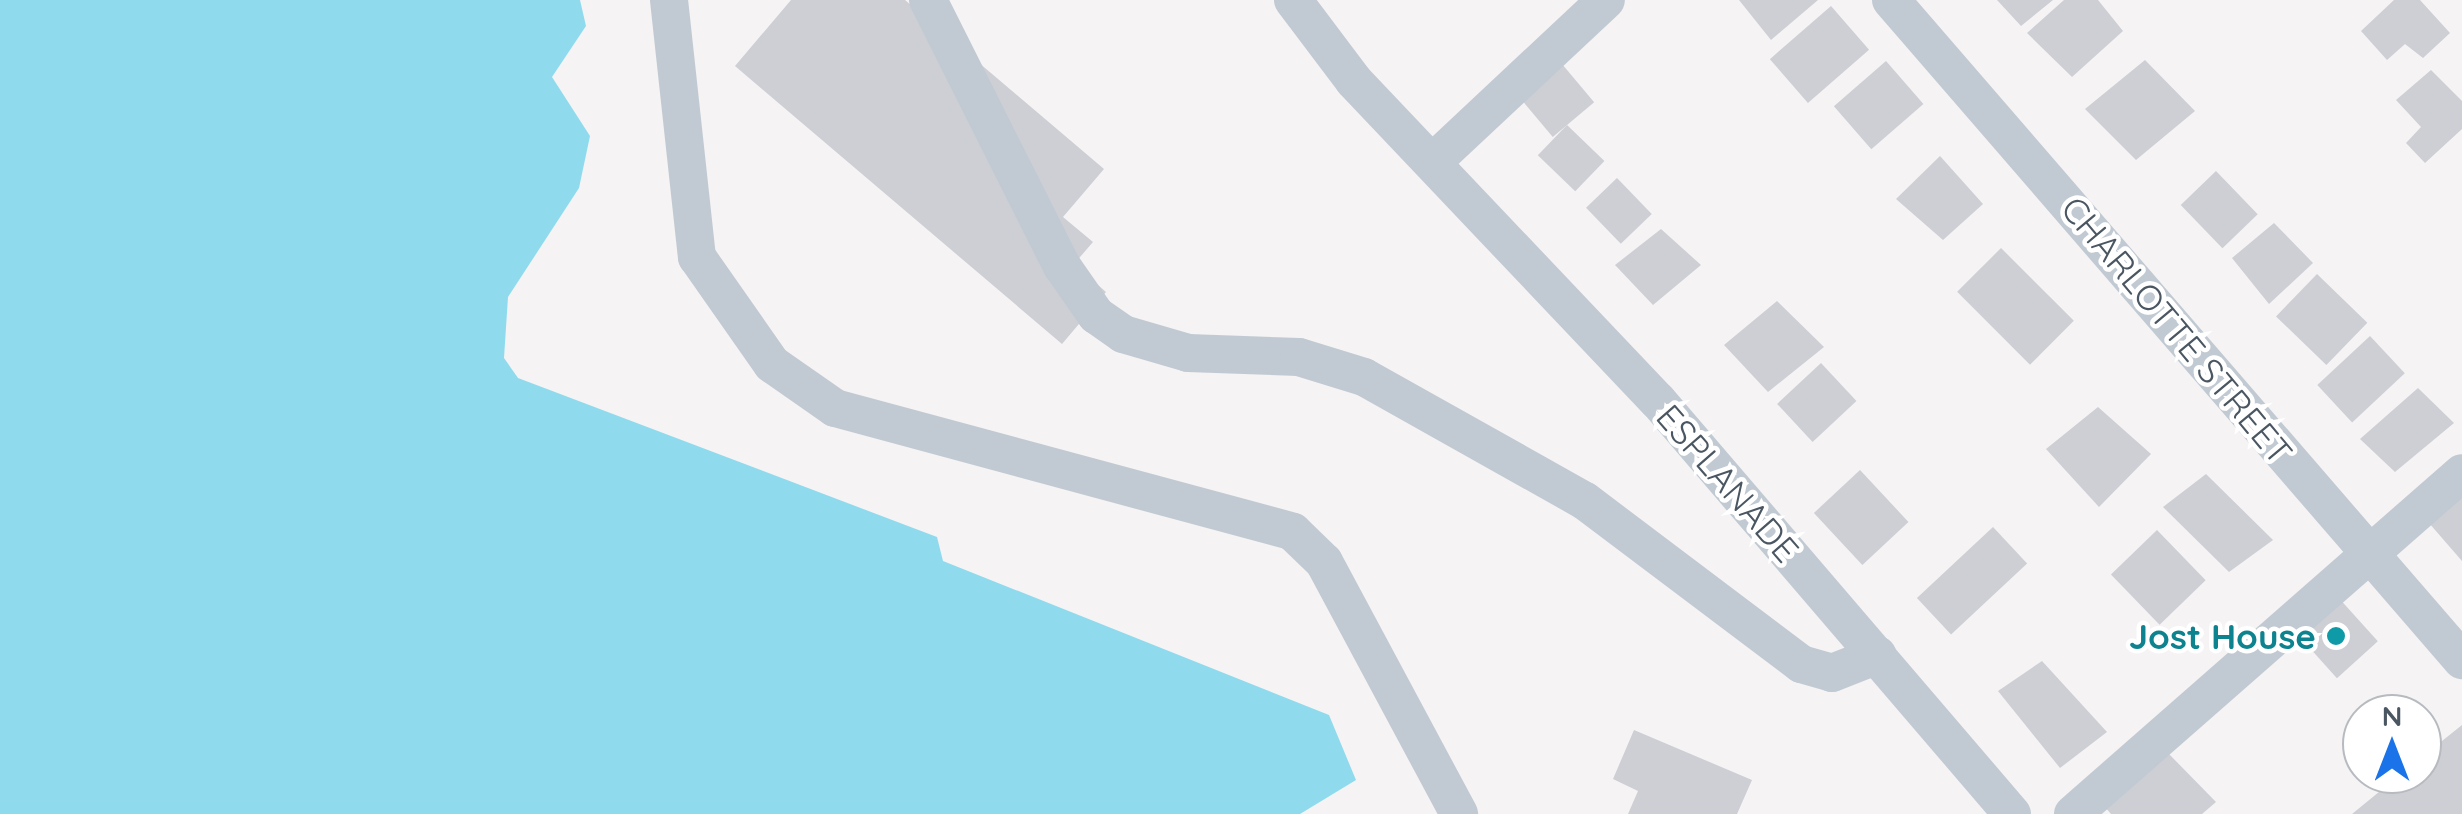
<!DOCTYPE html>
<style>
body{margin:0}
#map{position:relative;width:2462px;height:814px;overflow:hidden;background:#f5f3f3;font-family:Quicksand,sans-serif}
div>[style]{position:absolute}
[style*='--x']{left:calc(var(--x)*1px);top:calc(var(--y)*1px);width:calc(var(--w)*1px);rotate:calc(var(--a)*1deg)}
.water>*{inset:0;background:#90daee}
.building>*{inset:0;background:#cdcfd5;transform-origin:0 0}
.minor>*{height:38px;margin:-19px;padding:0 19px;transform-origin:19px;border-radius:19px;background:#c1cad2}
.dots>*{width:28px;height:28px;translate:-50% -50%;box-sizing:border-box;border:5px solid #fff;border-radius:50%}
span{translate:-50% -50%;white-space:nowrap;text-align:center;line-height:1.15;-webkit-text-stroke:9px #fff;paint-order:stroke}
.street-label{font-size:35px;color:#4a5661}
.culture-label{font-size:35px;color:#0d838f;font-weight:700}
.right{translate:-100% -50%;text-align:right}
.north{position:absolute;left:2342px;top:694px;width:100px;height:100px;box-sizing:border-box;background:#fff;border:2px solid #b7bbc0;border-radius:50%;rotate:0deg;font-size:28px;font-weight:700;line-height:40px;text-align:center;color:#4a5661}
.north::after{content:'';display:block;margin:auto;width:35px;height:45px;background:#1a73e8;clip-path:polygon(50% 0,100% 100%,50% 72%,0 100%)}
</style>
<div id="map">
<div class="water">
<div style="clip-path:polygon(0 0,580px 0,586px 26px,552px 77px,590px 136px,579px 188px,508px 297px,504px 358px,518px 378px,937px 537px,943px 561px,1329px 715px,1356px 780px,1300px 814px,0 814px)"></div>
</div>
<div class="building">
<div style="clip-path:polygon(791px 0,905px 0,1104px 169px,1063px 217px,1093px 242px,1074px 264px,1106px 292px,1062px 344px,735px 66px)"></div>
<div style="clip-path:polygon(1739px 0,1818px 0,1771px 40px)"></div>
<div style="clip-path:polygon(1997px 0,2053px 0,2021px 26px)"></div>
<div style="clip-path:polygon(2064px 0,2098px 0,2123px 31px,2072px 77px,2027px 33px)"></div>
<div style="clip-path:polygon(2394px 0,2420px 0,2450px 33px,2423px 58px,2405px 44px,2387px 60px,2361px 31px)"></div>
<div style="left:1831px;top:6px;width:58px;height:81px;rotate:49deg"></div>
<div style="clip-path:polygon(2145px 60px,2195px 111px,2136px 160px,2085px 109px)"></div>
<div style="left:1886px;top:61px;width:57px;height:69px;rotate:49deg"></div>
<div style="left:1562px;top:64px;width:50px;height:54px;rotate:50deg"></div>
<div style="clip-path:polygon(2431px 70px,2462px 101px,2462px 129px,2425px 163px,2406px 143px,2421px 127px,2396px 100px)"></div>
<div style="left:1567px;top:125px;width:52px;height:42px;rotate:44deg"></div>
<div style="clip-path:polygon(1940px 156px,1983px 204px,1943px 240px,1896px 199px)"></div>
<div style="left:2216px;top:171px;width:60px;height:49px;rotate:46deg"></div>
<div style="left:1617px;top:178px;width:50px;height:43px;rotate:46deg"></div>
<div style="clip-path:polygon(2274px 223px,2313px 263px,2269px 304px,2232px 258px)"></div>
<div style="clip-path:polygon(1661px 229px,1701px 265px,1653px 305px,1615px 265px)"></div>
<div style="left:2001px;top:248px;width:103px;height:62px;rotate:45deg"></div>
<div style="left:2317px;top:274px;width:70px;height:59px;rotate:44deg"></div>
<div style="clip-path:polygon(1777px 301px,1824px 347px,1768px 392px,1724px 345px)"></div>
<div style="left:2370px;top:336px;width:51px;height:72px;rotate:47deg"></div>
<div style="left:1821px;top:363px;width:52px;height:60px;rotate:47deg"></div>
<div style="clip-path:polygon(2418px 388px,2454px 423px,2395px 472px,2360px 439px)"></div>
<div style="clip-path:polygon(2098px 407px,2151px 454px,2099px 507px,2046px 449px)"></div>
<div style="left:1860px;top:470px;width:71px;height:63px;rotate:47deg"></div>
<div style="clip-path:polygon(2206px 474px,2273px 540px,2229px 572px,2163px 507px)"></div>
<div style="clip-path:polygon(2462px 497px,2462px 561px,2429px 523px)"></div>
<div style="left:1993px;top:527px;width:50px;height:104px;rotate:47deg"></div>
<div style="left:2157px;top:530px;width:70px;height:64px;rotate:46deg"></div>
<div style="left:2337px;top:596px;width:61px;height:55px;rotate:48deg"></div>
<div style="clip-path:polygon(2042px 661px,2107px 732px,2060px 768px,1998px 691px)"></div>
<div style="clip-path:polygon(2462px 725px,2462px 814px,2352px 814px,2401px 774px,2422px 774px,2422px 757px)"></div>
<div style="clip-path:polygon(1634px 730px,1752px 780px,1737px 814px,1628px 814px,1638px 791px,1613px 779px)"></div>
<div style="clip-path:polygon(2168px 753px,2216px 802px,2202px 814px,2111px 814px,2105px 807px)"></div>
</div>
<div class="minor">
<div style="--x:669;--y:0;--w:259;--a:83.8"></div>
<div style="--x:697;--y:257;--w:131;--a:55"></div>
<div style="--x:772;--y:364;--w:77;--a:34.9"></div>
<div style="--x:835;--y:408;--w:474;--a:15.1"></div>
<div style="--x:1293;--y:532;--w:43;--a:44.1"></div>
<div style="--x:1324;--y:562;--w:286;--a:61.8"></div>
<div style="--x:928;--y:0;--w:298;--a:63.3"></div>
<div style="--x:1062;--y:266;--w:60;--a:55.2"></div>
<div style="--x:1096;--y:315;--w:33;--a:35"></div>
<div style="--x:1123;--y:334;--w:68;--a:16.3"></div>
<div style="--x:1188;--y:353;--w:111;--a:2.1"></div>
<div style="--x:1299;--y:357;--w:68;--a:17.1"></div>
<div style="--x:1364;--y:377;--w:253;--a:29.3"></div>
<div style="--x:1585;--y:501;--w:271;--a:37"></div>
<div style="--x:1801;--y:664;--w:32;--a:16"></div>
<div style="--x:1832;--y:673;--w:49;--a:-21.4"></div>
<div style="--x:1293;--y:0;--w:101;--a:53"></div>
<div style="--x:1354;--y:81;--w:441;--a:46.5"></div>
<div style="--x:1658;--y:401;--w:544;--a:49.4"></div>
<div style="--x:1891;--y:0;--w:873;--a:49.14"></div>
<div style="--x:1435;--y:160;--w:234;--a:-43.1"></div>
<div style="--x:2073;--y:814;--w:517;--a:-41.24"></div>
</div>
<div class="dots">
<div style="left:2336px;top:636px;background:#0f9aa8"></div>
</div>
<div class="street-label">
<span style="left:2177px;top:330px;rotate:50deg">CHARLOTTE STREET</span>
<span style="left:1728px;top:483px;rotate:49deg">ESPLANADE</span>
</div>
<div class="culture-label">
<span class="right" style="left:2316px;top:636px">Jost House</span>
</div>
<div class="north">N</div>
</div>
